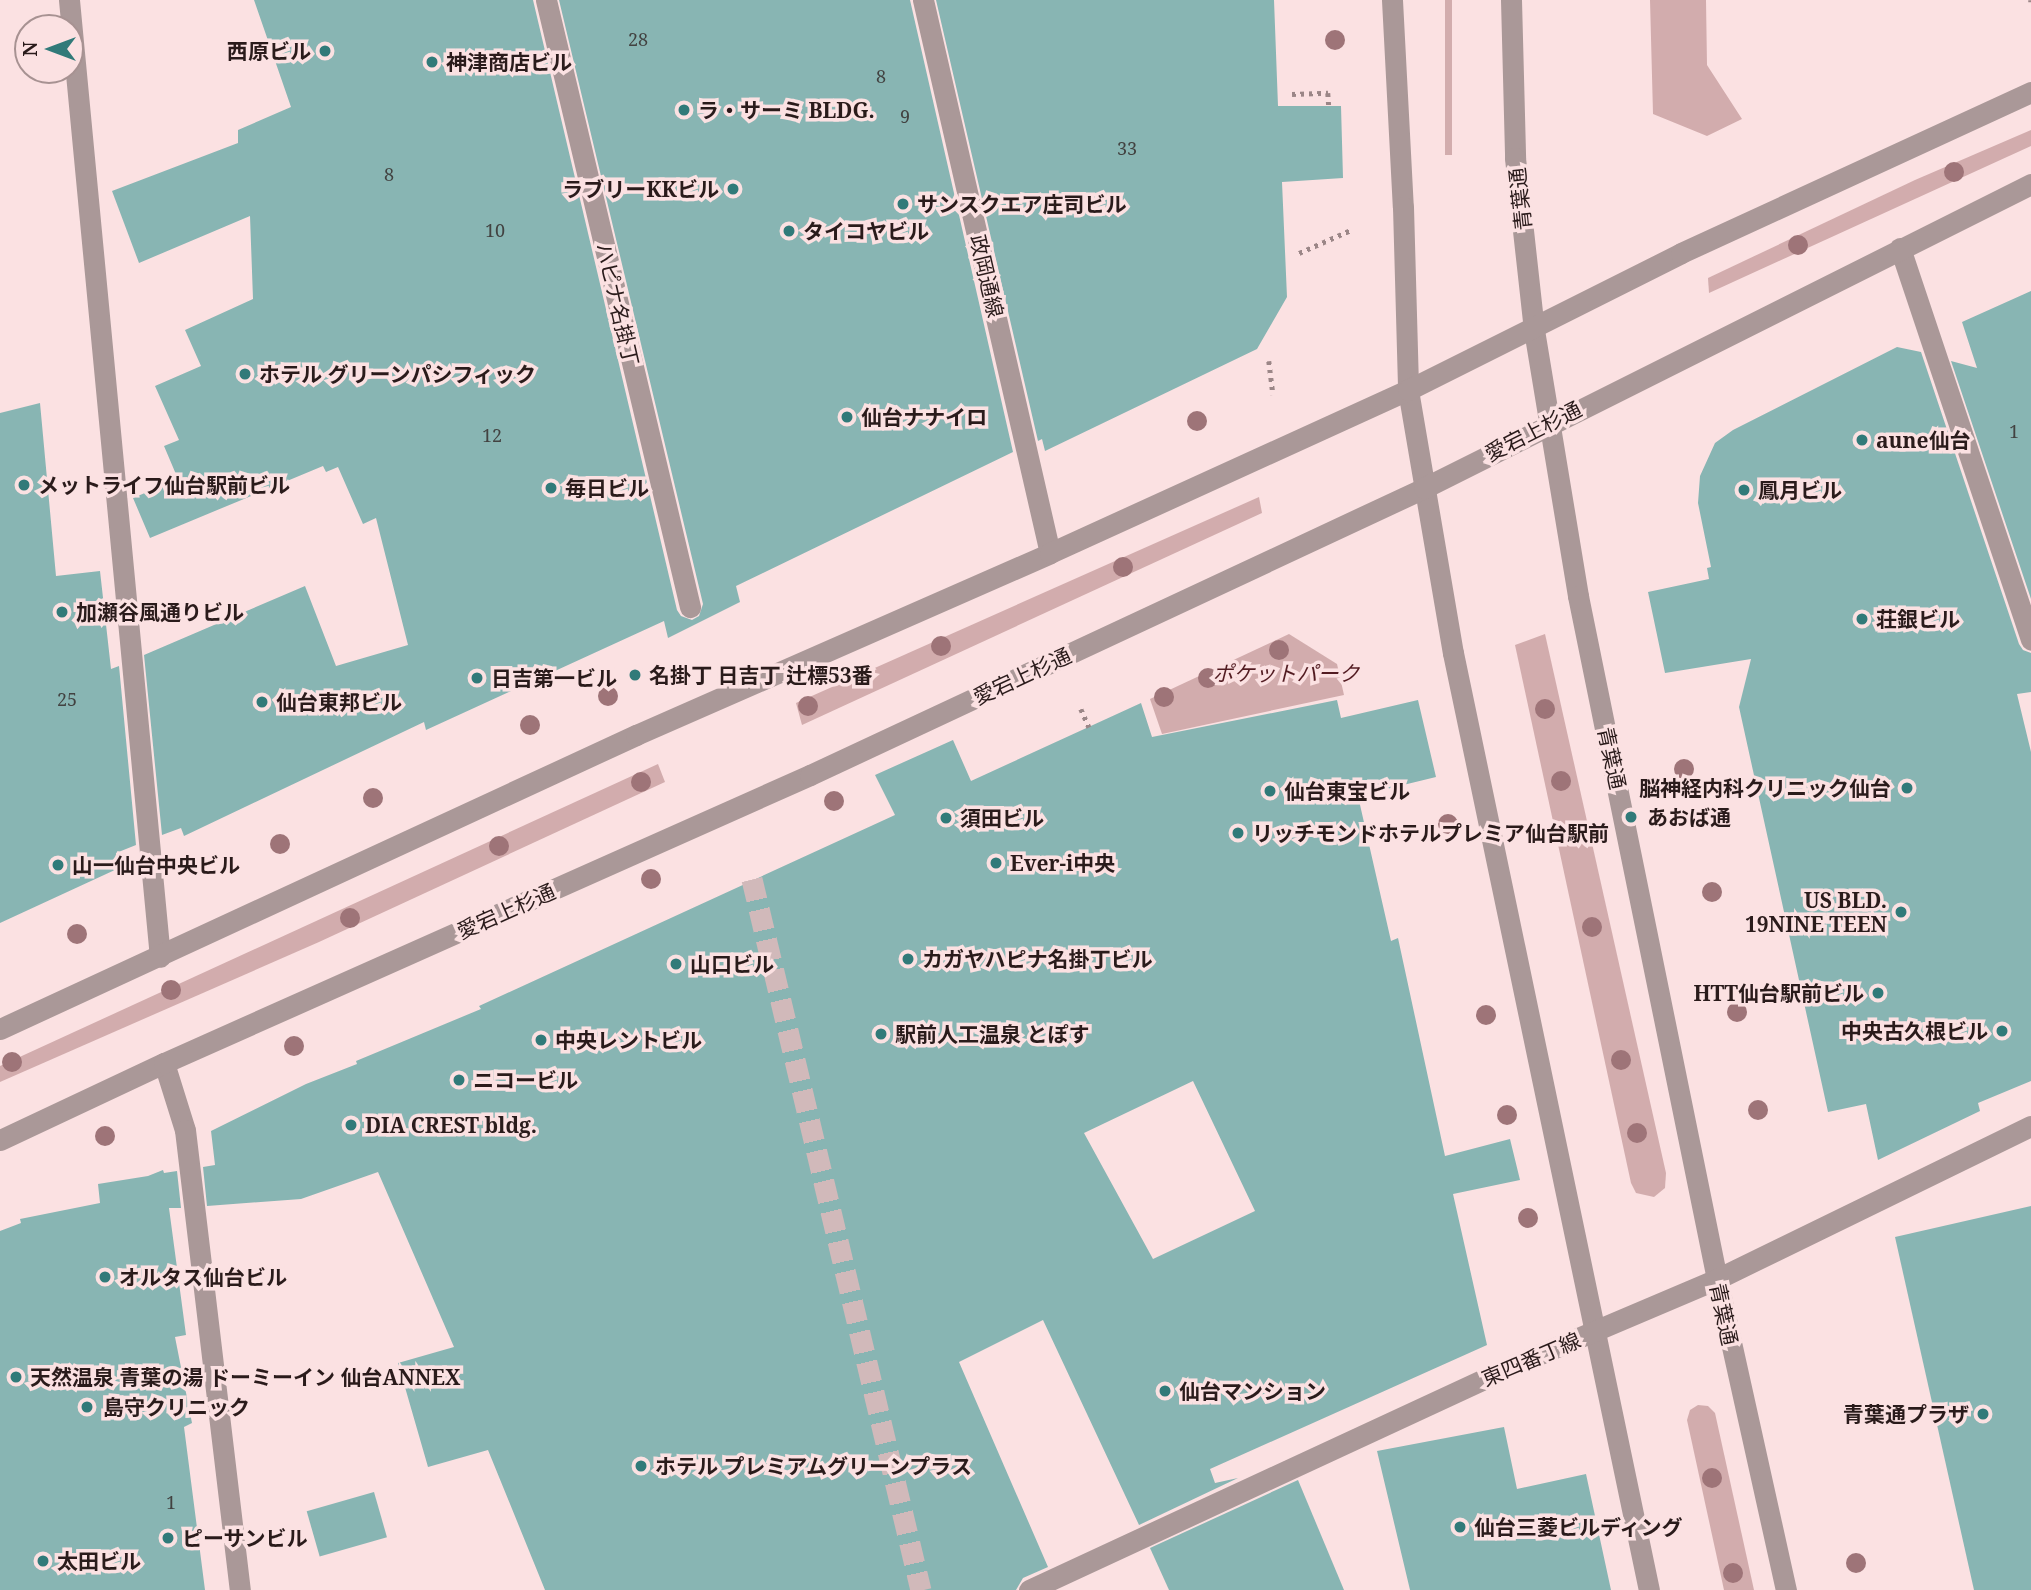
<!DOCTYPE html>
<meta charset="utf-8">
<style>
body{margin:0}
#map{position:relative;width:2031px;height:1590px;overflow:hidden;background:#fbe1e2;font-family:"Noto Serif","Noto Sans JP",serif}
div>[style]{position:absolute}
[style*='--x']{left:calc(var(--x)*1px);top:calc(var(--y)*1px);width:calc(var(--w)*1px);rotate:calc(var(--a)*1deg)}
.green>*{inset:0;background:#d2acad;transform-origin:0 0}
.building>*{inset:0;background:#88b5b3;transform-origin:0 0}
.minor-tunnel>*{height:21px;margin-top:-10.5px;transform-origin:0;background:repeating-linear-gradient(90deg,#d1b9ba 0 21px,transparent 0 31px)}
.path>*{height:4.5px;margin-top:-2.25px;transform-origin:0;background:repeating-linear-gradient(90deg,#9b8687 0 3.5px,transparent 0 8.5px)}
.minor>*{height:21px;margin:-10.5px;padding:0 10.5px;transform-origin:10.5px;border-radius:10.5px;background:#aa9898}
.trees>*{width:20px;height:20px;margin:-10px;border-radius:50%;background:#9e7478}
.dots>*{width:19px;height:19px;translate:-50% -50%;box-sizing:border-box;border:4px solid #fbe1e2;border-radius:50%}
span{translate:-50% -50%;white-space:nowrap;text-align:center;line-height:1.15;-webkit-text-stroke:7px #fbe1e2;paint-order:stroke}
.number-label{font-size:18px;color:#424241}
.number-label span{-webkit-text-stroke-width:0}
.poi-label{font-size:21px;color:#2a1b1b;font-weight:700}
.right{translate:-100% -50%;text-align:right}
.left{translate:0 -50%;text-align:left}
.street-label{font-size:21px;color:#2a1b1b}
.park-label{font-size:21px;color:#521b21;font-style:italic}
.north{position:absolute;left:14px;top:14px;width:70px;height:70px;box-sizing:border-box;background:#fbe1e2;border:2px solid #a79292;border-radius:50%;rotate:270deg;font-size:19px;font-weight:700;line-height:28px;text-align:center;color:#2a1b1b}
.north::after{content:'';display:block;margin:auto;width:24px;height:32px;background:#317a79;clip-path:polygon(50% 0,100% 100%,50% 72%,0 100%)}
</style>
<div id="map">
<div class="green">
<div style="left:1445px;top:0;width:7px;height:155px"></div>
<div style="clip-path:polygon(1650px 0,1706px 0,1707px 65px,1742px 119px,1707px 136px,1653px 114px)"></div>
<div style="clip-path:polygon(2031px 130px,2031px 146px,1709px 293px,1708px 278px,1915px 180px)"></div>
<div style="clip-path:polygon(1259px 497px,1262px 513px,802px 725px,796px 703px)"></div>
<div style="clip-path:polygon(1289px 634px,1337px 664px,1344px 695px,1162px 734px,1150px 699px)"></div>
<div style="clip-path:polygon(1545px 634px,1666px 1173px,1665px 1188px,1654px 1197px,1636px 1193px,1631px 1183px,1515px 645px)"></div>
<div style="clip-path:polygon(658px 764px,665px 782px,319px 942px,0 1082px,0 1066px)"></div>
<div style="clip-path:polygon(1698px 1405px,1708px 1406px,1715px 1413px,1754px 1590px,1724px 1590px,1687px 1420px,1690px 1410px)"></div>
</div>
<div class="building">
<div style="clip-path:polygon(254px 0,533px 0,677px 610px,681px 616px,692px 620px,699px 616px,703px 604px,559px 0,910px 0,1013px 452px,736px 586px,740px 602px,668px 638px,664px 621px,426px 730px,424px 722px,184px 836px,181px 828px,162px 835px,144px 655px,305px 586px,336px 666px,408px 645px,376px 518px,363px 524px,338px 467px,326px 472px,323px 466px,150px 538px,133px 498px,178px 479px,164px 446px,179px 440px,155px 386px,201px 366px,185px 330px,253px 299px,250px 216px,139px 263px,112px 191px,238px 143px,238px 130px,291px 107px)"></div>
<div style="clip-path:polygon(936px 0,1274px 0,1278px 106px,1341px 106px,1343px 178px,1282px 182px,1287px 297px,1257px 349px,1045px 451px,1042px 439px,1038px 441px)"></div>
<div style="clip-path:polygon(2031px 291px,2031px 599px,1951px 361px,1977px 368px,1962px 322px)"></div>
<div style="clip-path:polygon(1897px 347px,1921px 352px,2019px 644px,2023px 650px,2031px 653px,2031px 692px,2017px 694px,2031px 752px,2031px 1081px,1978px 1103px,1980px 1111px,1878px 1160px,1866px 1104px,1828px 1112px,1739px 707px,1751px 659px,1665px 673px,1648px 592px,1709px 579px,1707px 568px,1711px 567px,1698px 503px,1700px 476px,1715px 443px,1733px 430px)"></div>
<div style="clip-path:polygon(40px 403px,56px 576px,100px 571px,111px 669px,119px 666px,136px 845px,116px 853px,117px 869px,0 923px,0 413px)"></div>
<div style="clip-path:polygon(evenodd,1337px 700px,1341px 718px,1418px 700px,1436px 777px,1358px 796px,1391px 941px,1398px 938px,1445px 1156px,1510px 1139px,1520px 1180px,1453px 1194px,1487px 1345px,1210px 1469px,1215px 1483px,1238px 1478px,1139px 1525px,1043px 1320px,959px 1362px,1048px 1567px,1023px 1578px,1016px 1590px,545px 1590px,488px 1450px,428px 1467px,398px 1363px,454px 1347px,378px 1172px,301px 1199px,207px 1206px,203px 1167px,215px 1165px,211px 1131px,306px 1084px,357px 1064px,356px 1061px,481px 1009px,479px 1006px,895px 815px,875px 775px,953px 740px,971px 781px,1141px 703px,1152px 737px,1337px 700px,1193px 1081px,1255px 1211px,1153px 1259px,1084px 1133px,1193px 1081px)"></div>
<div style="clip-path:polygon(163px 1170px,164px 1173px,177px 1171px,181px 1208px,169px 1208px,186px 1335px,175px 1337px,192px 1423px,184px 1427px,205px 1590px,0 1590px,0 1231px,21px 1223px,20px 1219px,100px 1203px,98px 1184px,148px 1176px)"></div>
<div style="clip-path:polygon(2031px 1206px,2031px 1590px,1974px 1590px,1895px 1237px)"></div>
<div style="clip-path:polygon(1504px 1427px,1517px 1489px,1586px 1474px,1611px 1590px,1410px 1590px,1377px 1451px)"></div>
<div style="clip-path:polygon(1298px 1480px,1344px 1590px,1169px 1590px,1150px 1548px)"></div>
<div style="left:374px;top:1492px;width:47px;height:70px;rotate:74deg"></div>
</div>
<div class="minor-tunnel">
<div style="--x:752;--y:879;--w:731;--a:76.63"></div>
</div>
<div class="path">
<div style="--x:2031;--y:0;--w:2;--a:90"></div>
<div style="--x:1292;--y:94;--w:36;--a:-2"></div>
<div style="--x:1328;--y:93;--w:13;--a:86"></div>
<div style="--x:1299;--y:253;--w:57;--a:-23.9"></div>
<div style="--x:1269;--y:361;--w:34;--a:83"></div>
<div style="--x:1081;--y:709;--w:20;--a:66"></div>
</div>
<div class="minor">
<div style="--x:69;--y:0;--w:961;--a:84.57"></div>
<div style="--x:546;--y:0;--w:624;--a:76.65"></div>
<div style="--x:923;--y:0;--w:567;--a:77.07"></div>
<div style="--x:1392;--y:0;--w:207;--a:87"></div>
<div style="--x:1403;--y:207;--w:183;--a:88.4"></div>
<div style="--x:1408;--y:390;--w:267;--a:80.3"></div>
<div style="--x:1453;--y:653;--w:957;--a:78.19"></div>
<div style="--x:1511;--y:0;--w:158;--a:88.5"></div>
<div style="--x:1515;--y:158;--w:173;--a:83.7"></div>
<div style="--x:1534;--y:330;--w:270;--a:80.6"></div>
<div style="--x:1578;--y:596;--w:697;--a:78.5"></div>
<div style="--x:1717;--y:1279;--w:319;--a:77.5"></div>
<div style="--x:1900;--y:248;--w:413;--a:71.5"></div>
<div style="--x:0;--y:1029;--w:701;--a:-24.81"></div>
<div style="--x:636;--y:735;--w:452;--a:-23.7"></div>
<div style="--x:1050;--y:553;--w:393;--a:-24.5"></div>
<div style="--x:1408;--y:390;--w:305;--a:-26.6"></div>
<div style="--x:1681;--y:253;--w:385;--a:-24.7"></div>
<div style="--x:164;--y:1063;--w:70;--a:72.6"></div>
<div style="--x:185;--y:1130;--w:463;--a:83.2"></div>
<div style="--x:0;--y:1140;--w:181;--a:-25.2"></div>
<div style="--x:164;--y:1063;--w:707;--a:-24.03"></div>
<div style="--x:810;--y:775;--w:678;--a:-25.05"></div>
<div style="--x:1424;--y:488;--w:679;--a:-26.6"></div>
<div style="--x:1029;--y:1590;--w:532;--a:-24.88"></div>
<div style="--x:1512;--y:1366;--w:223;--a:-23"></div>
<div style="--x:1717;--y:1279;--w:349;--a:-26"></div>
</div>
<div class="trees">
<div style="left:1335px;top:40px"></div>
<div style="left:1954px;top:172px"></div>
<div style="left:1798px;top:245px"></div>
<div style="left:1197px;top:421px"></div>
<div style="left:1123px;top:567px"></div>
<div style="left:941px;top:646px"></div>
<div style="left:1279px;top:650px"></div>
<div style="left:1208px;top:678px"></div>
<div style="left:608px;top:696px"></div>
<div style="left:1164px;top:697px"></div>
<div style="left:808px;top:706px"></div>
<div style="left:1545px;top:709px"></div>
<div style="left:530px;top:725px"></div>
<div style="left:1684px;top:769px"></div>
<div style="left:1561px;top:781px"></div>
<div style="left:641px;top:782px"></div>
<div style="left:373px;top:798px"></div>
<div style="left:834px;top:801px"></div>
<div style="left:1448px;top:824px"></div>
<div style="left:280px;top:844px"></div>
<div style="left:499px;top:846px"></div>
<div style="left:651px;top:879px"></div>
<div style="left:1712px;top:892px"></div>
<div style="left:350px;top:918px"></div>
<div style="left:1592px;top:927px"></div>
<div style="left:77px;top:934px"></div>
<div style="left:171px;top:990px"></div>
<div style="left:1737px;top:1012px"></div>
<div style="left:1486px;top:1015px"></div>
<div style="left:294px;top:1046px"></div>
<div style="left:1621px;top:1060px"></div>
<div style="left:12px;top:1062px"></div>
<div style="left:1758px;top:1110px"></div>
<div style="left:1507px;top:1115px"></div>
<div style="left:1637px;top:1133px"></div>
<div style="left:105px;top:1136px"></div>
<div style="left:1528px;top:1218px"></div>
<div style="left:1712px;top:1478px"></div>
<div style="left:1856px;top:1563px"></div>
<div style="left:1733px;top:1573px"></div>
</div>
<div class="dots">
<div style="left:325px;top:51px;background:#317a79"></div>
<div style="left:432px;top:62px;background:#317a79"></div>
<div style="left:684px;top:110px;background:#317a79"></div>
<div style="left:733px;top:189px;background:#317a79"></div>
<div style="left:903px;top:204px;background:#317a79"></div>
<div style="left:789px;top:231px;background:#317a79"></div>
<div style="left:245px;top:374px;background:#317a79"></div>
<div style="left:847px;top:417px;background:#317a79"></div>
<div style="left:1862px;top:440px;background:#317a79"></div>
<div style="left:24px;top:485px;background:#317a79"></div>
<div style="left:551px;top:488px;background:#317a79"></div>
<div style="left:1744px;top:490px;background:#317a79"></div>
<div style="left:62px;top:612px;background:#317a79"></div>
<div style="left:1862px;top:619px;background:#317a79"></div>
<div style="left:635px;top:675px;background:#317a79"></div>
<div style="left:477px;top:678px;background:#317a79"></div>
<div style="left:262px;top:702px;background:#317a79"></div>
<div style="left:1907px;top:788px;background:#317a79"></div>
<div style="left:1270px;top:791px;background:#317a79"></div>
<div style="left:1631px;top:817px;background:#317a79"></div>
<div style="left:946px;top:818px;background:#317a79"></div>
<div style="left:1238px;top:833px;background:#317a79"></div>
<div style="left:996px;top:863px;background:#317a79"></div>
<div style="left:58px;top:865px;background:#317a79"></div>
<div style="left:1901px;top:912px;background:#317a79"></div>
<div style="left:908px;top:959px;background:#317a79"></div>
<div style="left:676px;top:964px;background:#317a79"></div>
<div style="left:1878px;top:993px;background:#317a79"></div>
<div style="left:2002px;top:1031px;background:#317a79"></div>
<div style="left:881px;top:1034px;background:#317a79"></div>
<div style="left:541px;top:1040px;background:#317a79"></div>
<div style="left:459px;top:1080px;background:#317a79"></div>
<div style="left:351px;top:1125px;background:#317a79"></div>
<div style="left:105px;top:1277px;background:#317a79"></div>
<div style="left:16px;top:1377px;background:#317a79"></div>
<div style="left:1165px;top:1391px;background:#317a79"></div>
<div style="left:87px;top:1407px;background:#317a79"></div>
<div style="left:1983px;top:1414px;background:#317a79"></div>
<div style="left:641px;top:1466px;background:#317a79"></div>
<div style="left:1460px;top:1527px;background:#317a79"></div>
<div style="left:168px;top:1538px;background:#317a79"></div>
<div style="left:43px;top:1561px;background:#317a79"></div>
</div>
<div class="number-label">
<span style="left:638px;top:39px">28</span>
<span style="left:881px;top:76px">8</span>
<span style="left:905px;top:116px">9</span>
<span style="left:1127px;top:148px">33</span>
<span style="left:389px;top:174px">8</span>
<span style="left:495px;top:230px">10</span>
<span style="left:2014px;top:431px">1</span>
<span style="left:492px;top:435px">12</span>
<span style="left:67px;top:699px">25</span>
<span style="left:171px;top:1502px">1</span>
</div>
<div class="poi-label">
<span class="right" style="left:311px;top:51px">西原ビル</span>
<span class="left" style="left:446px;top:62px">神津商店ビル</span>
<span class="left" style="left:698px;top:110px">ラ・サーミ BLDG.</span>
<span class="right" style="left:719px;top:189px">ラブリーKKビル</span>
<span class="left" style="left:917px;top:204px">サンスクエア庄司ビル</span>
<span class="left" style="left:803px;top:231px">タイコヤビル</span>
<span class="left" style="left:259px;top:374px">ホテル グリーンパシフィック</span>
<span class="left" style="left:861px;top:417px">仙台ナナイロ</span>
<span class="left" style="left:1876px;top:440px">aune仙台</span>
<span class="left" style="left:38px;top:485px">メットライフ仙台駅前ビル</span>
<span class="left" style="left:565px;top:488px">毎日ビル</span>
<span class="left" style="left:1758px;top:490px">鳳月ビル</span>
<span class="left" style="left:76px;top:612px">加瀬谷風通りビル</span>
<span class="left" style="left:1876px;top:619px">荘銀ビル</span>
<span class="left" style="left:649px;top:675px">名掛丁 日吉丁 辻標53番</span>
<span class="left" style="left:491px;top:678px">日吉第一ビル</span>
<span class="left" style="left:276px;top:702px">仙台東邦ビル</span>
<span class="right" style="left:1891px;top:788px">脳神経内科クリニック仙台</span>
<span class="left" style="left:1284px;top:791px">仙台東宝ビル</span>
<span class="left" style="left:1647px;top:817px">あおば通</span>
<span class="left" style="left:960px;top:818px">須田ビル</span>
<span class="left" style="left:1252px;top:833px">リッチモンドホテルプレミア仙台駅前</span>
<span class="left" style="left:1010px;top:863px">Ever-i中央</span>
<span class="left" style="left:72px;top:865px">山一仙台中央ビル</span>
<span class="right" style="left:1887px;top:912px">US BLD.<br>19NINE TEEN</span>
<span class="left" style="left:922px;top:959px">カガヤハピナ名掛丁ビル</span>
<span class="left" style="left:690px;top:964px">山口ビル</span>
<span class="right" style="left:1864px;top:993px">HTT仙台駅前ビル</span>
<span class="right" style="left:1988px;top:1031px">中央古久根ビル</span>
<span class="left" style="left:895px;top:1034px">駅前人工温泉 とぽす</span>
<span class="left" style="left:555px;top:1040px">中央レントビル</span>
<span class="left" style="left:473px;top:1080px">ニコービル</span>
<span class="left" style="left:365px;top:1125px">DIA CREST bldg.</span>
<span class="left" style="left:119px;top:1277px">オルタス仙台ビル</span>
<span class="left" style="left:30px;top:1377px">天然温泉 青葉の湯 ドーミーイン 仙台ANNEX</span>
<span class="left" style="left:1179px;top:1391px">仙台マンション</span>
<span class="left" style="left:103px;top:1407px">島守クリニック</span>
<span class="right" style="left:1969px;top:1414px">青葉通プラザ</span>
<span class="left" style="left:655px;top:1466px">ホテル プレミアムグリーンプラス</span>
<span class="left" style="left:1474px;top:1527px">仙台三菱ビルディング</span>
<span class="left" style="left:182px;top:1538px">ピーサンビル</span>
<span class="left" style="left:57px;top:1561px">太田ビル</span>
</div>
<div class="street-label">
<span style="left:1520px;top:199px;rotate:-96deg">青葉通</span>
<span style="left:987px;top:276px;rotate:77deg">政岡通線</span>
<span style="left:618px;top:304px;rotate:77deg">ハピナ名掛丁</span>
<span style="left:1533px;top:431px;rotate:-27deg">愛宕上杉通</span>
<span style="left:1022px;top:676px;rotate:-25deg">愛宕上杉通</span>
<span style="left:1612px;top:758px;rotate:78deg">青葉通</span>
<span style="left:506px;top:911px;rotate:-24deg">愛宕上杉通</span>
<span style="left:1724px;top:1314px;rotate:78deg">青葉通</span>
<span style="left:1531px;top:1359px;rotate:-23deg">東四番丁線</span>
</div>
<div class="park-label">
<span style="left:1286px;top:673px">ポケットパーク</span>
</div>
<div class="north">N</div>
</div>
